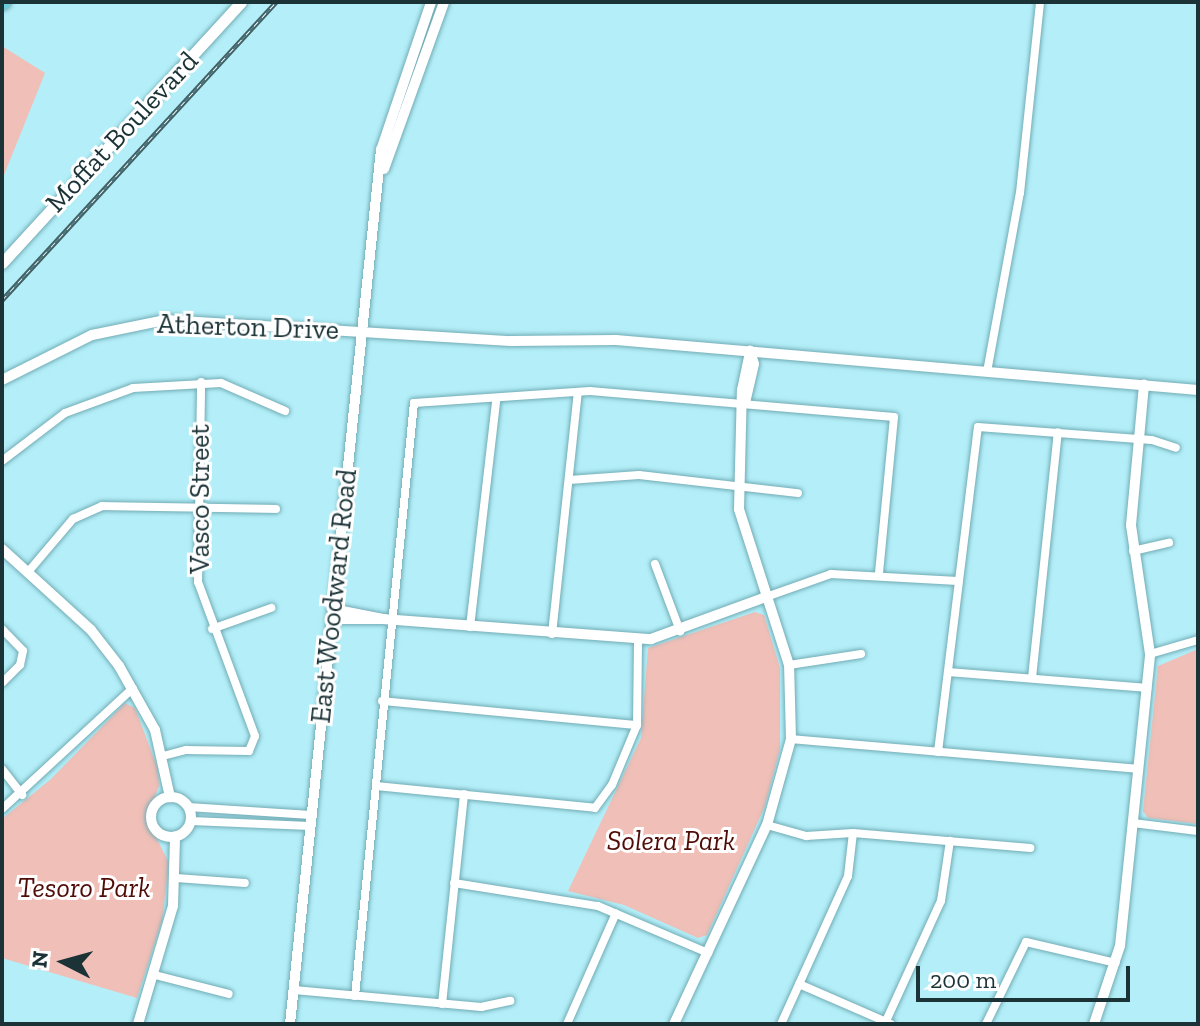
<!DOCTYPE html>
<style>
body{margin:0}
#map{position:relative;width:1200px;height:1026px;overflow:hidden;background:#b4eff9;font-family:"Zilla Slab",serif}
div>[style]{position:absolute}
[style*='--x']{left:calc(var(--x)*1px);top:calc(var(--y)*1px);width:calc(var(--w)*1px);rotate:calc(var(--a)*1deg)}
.green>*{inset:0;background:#f0bfb7}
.roads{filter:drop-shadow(0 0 2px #72acb5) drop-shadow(0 0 2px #72acb5)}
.minor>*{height:8px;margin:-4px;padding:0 4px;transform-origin:4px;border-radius:4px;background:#fff}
.tertiary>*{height:10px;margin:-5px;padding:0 5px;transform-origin:5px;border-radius:5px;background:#fff}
.tertiary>.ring{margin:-5px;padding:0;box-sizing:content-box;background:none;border:10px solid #fff;border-radius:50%}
.secondary>*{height:11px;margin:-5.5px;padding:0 5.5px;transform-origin:5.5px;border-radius:5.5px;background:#fff}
.motorway>*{height:14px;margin:-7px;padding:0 7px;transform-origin:7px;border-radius:7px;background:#6ccbda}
.rail>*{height:5px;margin-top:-2.5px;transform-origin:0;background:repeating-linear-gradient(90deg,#fff 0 6px,#406166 0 12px);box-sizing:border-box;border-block:2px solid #406166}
span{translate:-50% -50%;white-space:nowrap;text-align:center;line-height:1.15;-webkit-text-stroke:6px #fff;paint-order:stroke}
.street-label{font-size:28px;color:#1b3337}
.park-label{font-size:28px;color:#500c07;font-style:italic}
.frame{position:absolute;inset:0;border:4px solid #1b3337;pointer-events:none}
.north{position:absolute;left:24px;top:922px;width:80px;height:80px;-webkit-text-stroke:6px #fff;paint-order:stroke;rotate:276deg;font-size:22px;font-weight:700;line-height:32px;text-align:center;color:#1b3337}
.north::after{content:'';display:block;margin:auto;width:28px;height:36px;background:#1b3337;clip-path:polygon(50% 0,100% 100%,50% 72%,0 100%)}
.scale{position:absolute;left:916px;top:966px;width:214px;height:36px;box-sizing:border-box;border:4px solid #1b3337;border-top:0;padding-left:10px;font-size:24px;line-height:28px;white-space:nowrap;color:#1b3337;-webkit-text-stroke:6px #fff;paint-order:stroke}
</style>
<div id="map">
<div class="green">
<div style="clip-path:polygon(2px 46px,45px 73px,2px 180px)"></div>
<div style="clip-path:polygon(755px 612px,764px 615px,780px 668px,780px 749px,765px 806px,707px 935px,698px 938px,624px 905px,568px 891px,641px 738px,648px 648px)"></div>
<div style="clip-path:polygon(1198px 649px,1198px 824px,1148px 818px,1143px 811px,1158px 666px)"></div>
<div style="clip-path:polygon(125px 703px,135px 708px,158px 769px,159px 786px,147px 819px,169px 863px,162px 921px,137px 998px,2px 958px,2px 819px,51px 779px)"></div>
</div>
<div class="roads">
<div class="minor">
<div style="--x:987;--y:372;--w:182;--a:-79.6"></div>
<div style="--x:1020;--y:193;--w:192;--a:-84"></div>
<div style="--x:2;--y:461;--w:79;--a:-37.3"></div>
<div style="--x:65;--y:413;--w:72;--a:-20.2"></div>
<div style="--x:133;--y:388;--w:88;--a:-3.3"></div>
<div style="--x:221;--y:383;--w:70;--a:23.6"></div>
<div style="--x:569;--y:480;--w:70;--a:-4.1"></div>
<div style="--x:639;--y:475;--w:160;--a:6.5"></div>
<div style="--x:1133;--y:551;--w:37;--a:-13"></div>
<div style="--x:655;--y:564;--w:72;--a:69.5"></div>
<div style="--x:28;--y:572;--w:70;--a:-49.7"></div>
<div style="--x:73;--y:519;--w:32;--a:-24"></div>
<div style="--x:102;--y:506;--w:174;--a:1"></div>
<div style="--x:766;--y:597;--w:69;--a:-19.5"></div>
<div style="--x:831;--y:574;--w:127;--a:3.2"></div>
<div style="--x:470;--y:627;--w:227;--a:-83.4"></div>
<div style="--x:2;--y:629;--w:30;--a:46"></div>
<div style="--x:23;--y:651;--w:14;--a:102"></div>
<div style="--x:20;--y:665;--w:25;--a:135"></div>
<div style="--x:212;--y:629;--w:63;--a:-19.6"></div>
<div style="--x:552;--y:634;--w:243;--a:-83.9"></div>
<div style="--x:1150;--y:654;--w:50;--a:-16.3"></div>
<div style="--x:789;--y:665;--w:73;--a:-8.7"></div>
<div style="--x:949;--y:672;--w:199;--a:4.6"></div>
<div style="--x:1032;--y:678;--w:247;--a:-84"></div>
<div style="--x:382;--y:701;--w:256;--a:5.4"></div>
<div style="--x:791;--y:739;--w:349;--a:4.9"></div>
<div style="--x:938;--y:752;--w:327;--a:-83"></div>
<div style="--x:978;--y:427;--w:174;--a:4.3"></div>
<div style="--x:1152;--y:440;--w:25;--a:18"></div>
<div style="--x:163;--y:756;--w:24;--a:-15"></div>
<div style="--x:186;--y:750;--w:63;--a:0.9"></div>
<div style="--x:249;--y:751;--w:16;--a:-68"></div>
<div style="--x:255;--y:736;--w:164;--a:-110.3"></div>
<div style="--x:198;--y:582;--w:200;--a:-89.1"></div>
<div style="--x:2;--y:769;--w:33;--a:52"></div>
<div style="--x:376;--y:786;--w:220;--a:5.7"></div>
<div style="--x:595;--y:808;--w:29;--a:-54"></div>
<div style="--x:612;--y:785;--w:65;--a:-67.4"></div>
<div style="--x:637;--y:725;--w:86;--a:-89.3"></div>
<div style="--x:188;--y:807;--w:123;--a:3.7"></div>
<div style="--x:2;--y:809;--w:178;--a:-42.7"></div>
<div style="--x:191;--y:821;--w:119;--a:2.4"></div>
<div style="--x:1133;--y:823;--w:65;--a:7"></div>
<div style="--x:767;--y:825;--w:41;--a:15.8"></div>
<div style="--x:806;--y:836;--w:47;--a:-3.7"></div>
<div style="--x:853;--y:833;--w:178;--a:4.8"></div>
<div style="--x:176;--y:878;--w:69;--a:4.1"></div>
<div style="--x:454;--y:883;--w:146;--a:9.1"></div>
<div style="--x:598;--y:906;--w:120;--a:23.1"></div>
<div style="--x:155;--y:975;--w:76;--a:14.4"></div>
<div style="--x:799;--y:984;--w:100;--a:23.5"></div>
<div style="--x:294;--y:990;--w:188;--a:5.2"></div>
<div style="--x:481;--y:1007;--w:30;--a:-12"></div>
<div style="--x:355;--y:996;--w:596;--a:-84.32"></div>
<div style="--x:414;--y:403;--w:176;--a:-3.9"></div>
<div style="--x:590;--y:391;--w:305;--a:4.9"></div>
<div style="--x:894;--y:417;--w:156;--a:95.5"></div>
<div style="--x:442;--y:1004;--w:211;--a:-84"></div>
<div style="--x:886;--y:1021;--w:132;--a:-65.4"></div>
<div style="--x:941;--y:901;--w:61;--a:-81.5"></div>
<div style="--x:567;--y:1024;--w:121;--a:-66.2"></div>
<div style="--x:781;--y:1024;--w:162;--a:-65.6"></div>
<div style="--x:848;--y:876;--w:43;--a:-83.4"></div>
<div style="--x:986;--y:1024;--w:91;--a:-64"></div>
<div style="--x:1026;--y:942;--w:92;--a:13.1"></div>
</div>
<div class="tertiary">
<div style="--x:384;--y:169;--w:177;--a:-70.2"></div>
<div style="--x:2;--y:380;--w:101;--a:-26.6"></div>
<div style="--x:92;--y:335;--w:75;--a:-11.6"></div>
<div style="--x:165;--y:320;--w:346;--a:3.5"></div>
<div style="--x:510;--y:341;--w:106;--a:-0.5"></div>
<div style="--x:616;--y:340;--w:584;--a:4.91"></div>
<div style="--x:745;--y:403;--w:40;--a:-77"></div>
<div style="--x:754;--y:364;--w:14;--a:-107"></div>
<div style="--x:2;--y:549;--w:120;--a:42.3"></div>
<div style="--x:91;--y:630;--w:46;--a:52.1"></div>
<div style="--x:119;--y:666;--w:73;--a:60.6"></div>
<div style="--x:155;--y:730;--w:69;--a:77.4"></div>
<div style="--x:332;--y:609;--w:52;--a:11.1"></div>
<div style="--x:383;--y:619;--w:269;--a:4.3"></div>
<div style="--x:651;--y:639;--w:122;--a:-20.1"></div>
<div style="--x:331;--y:619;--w:52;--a:0"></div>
<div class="ring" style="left:151px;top:797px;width:30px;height:30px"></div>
<div style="--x:138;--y:1024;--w:123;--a:-73.5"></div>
<div style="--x:173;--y:906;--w:69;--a:-88.3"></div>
<div style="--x:290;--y:1024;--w:879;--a:-84.06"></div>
<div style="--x:381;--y:150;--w:156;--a:-71.3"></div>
<div style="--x:674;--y:1024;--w:220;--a:-65"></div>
<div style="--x:767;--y:825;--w:89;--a:-74.4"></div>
<div style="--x:791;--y:739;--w:74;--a:-91.5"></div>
<div style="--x:789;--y:665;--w:164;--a:-107.8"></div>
<div style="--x:739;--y:509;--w:119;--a:-88.6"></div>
<div style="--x:742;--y:390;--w:40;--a:-78"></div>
<div style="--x:1094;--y:1024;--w:82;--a:-71.6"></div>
<div style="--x:1120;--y:946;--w:294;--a:-84.1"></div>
<div style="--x:1150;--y:654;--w:130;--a:-98.4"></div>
<div style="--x:1131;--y:525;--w:141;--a:-84.7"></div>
</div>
<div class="secondary">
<div style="--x:2;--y:263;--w:354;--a:-47.5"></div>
</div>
<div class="motorway">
<div style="--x:2;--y:3;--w:2;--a:-27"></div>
</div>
</div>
<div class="rail">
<div style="--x:2;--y:300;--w:405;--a:-47.4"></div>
</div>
<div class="street-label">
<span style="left:122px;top:132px;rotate:-47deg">Moffat Boulevard</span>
<span style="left:248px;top:327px;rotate:2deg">Atherton Drive</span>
<span style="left:200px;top:499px;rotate:-90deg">Vasco Street</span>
<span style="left:334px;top:596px;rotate:-84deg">East Woodward Road</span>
</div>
<div class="park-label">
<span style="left:671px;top:841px">Solera Park</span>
<span style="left:84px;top:888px">Tesoro Park</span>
</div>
<div class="frame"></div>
<div class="north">N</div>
<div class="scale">200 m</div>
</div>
